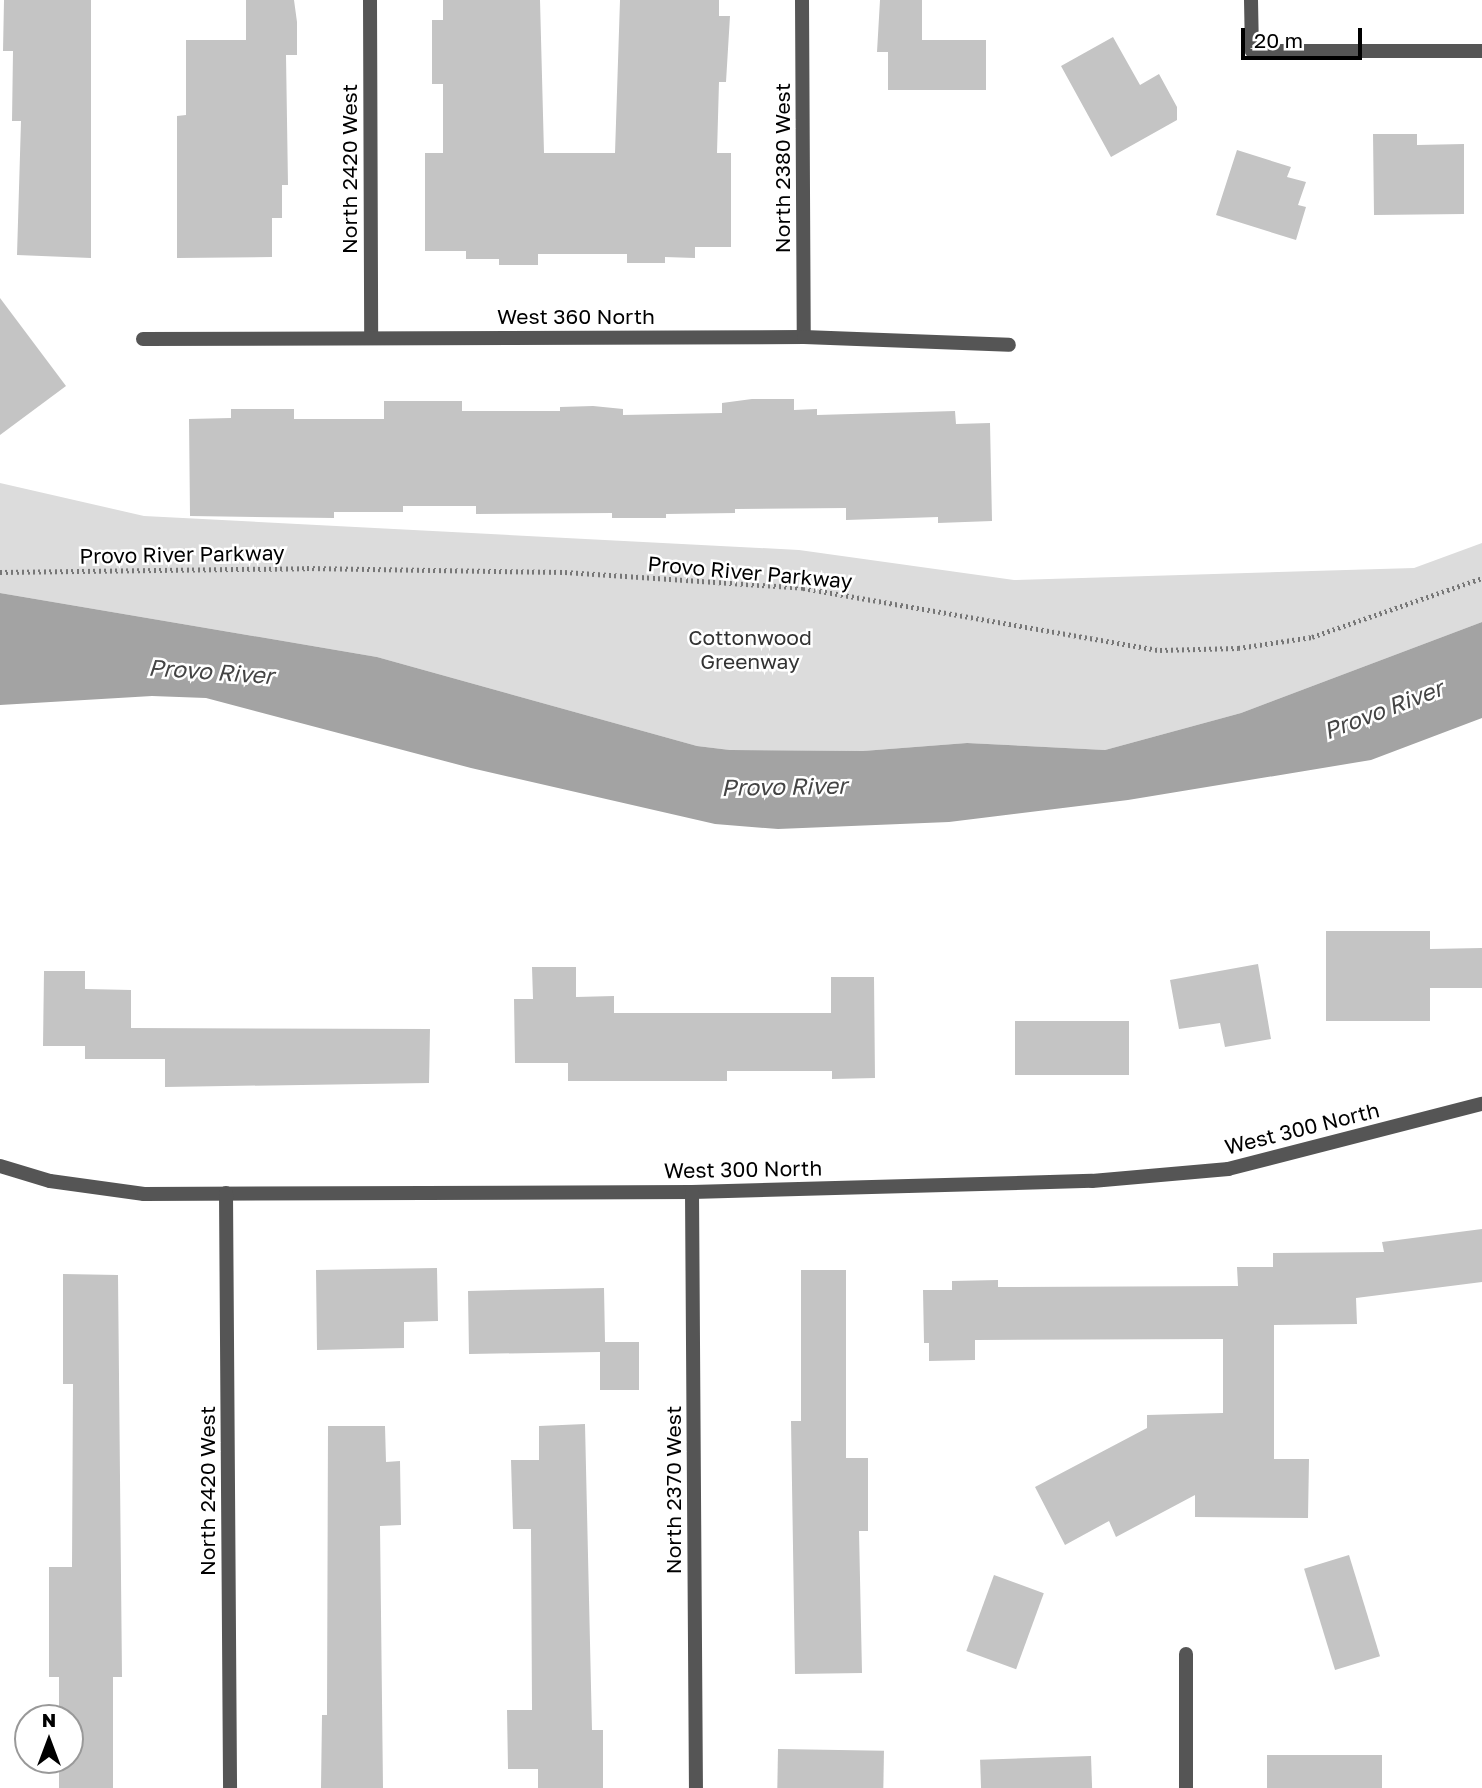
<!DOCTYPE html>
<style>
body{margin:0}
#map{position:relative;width:1482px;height:1788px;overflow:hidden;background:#fff;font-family:"Golos Text",sans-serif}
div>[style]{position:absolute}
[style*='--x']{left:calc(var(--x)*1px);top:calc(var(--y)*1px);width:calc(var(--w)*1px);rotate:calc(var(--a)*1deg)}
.green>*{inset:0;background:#dcdcdc}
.water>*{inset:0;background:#a3a3a3}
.building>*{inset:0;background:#c4c4c4;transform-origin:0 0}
.path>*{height:4.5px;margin-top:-2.25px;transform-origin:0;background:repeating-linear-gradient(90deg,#777 0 2px,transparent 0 5.5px)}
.minor>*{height:14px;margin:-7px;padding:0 7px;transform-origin:7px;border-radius:7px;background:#555}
span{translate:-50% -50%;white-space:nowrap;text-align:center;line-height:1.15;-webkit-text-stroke:5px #fff;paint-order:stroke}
.street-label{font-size:21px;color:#000}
.park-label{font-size:21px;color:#333}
.water-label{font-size:23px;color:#444;font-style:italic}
.north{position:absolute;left:14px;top:1704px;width:70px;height:70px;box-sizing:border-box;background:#fff;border:2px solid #999;border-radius:50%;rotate:0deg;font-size:19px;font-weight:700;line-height:28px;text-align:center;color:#000}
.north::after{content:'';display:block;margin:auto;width:24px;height:32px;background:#000;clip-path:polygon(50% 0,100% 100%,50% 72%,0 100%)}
.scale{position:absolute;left:1241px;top:28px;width:121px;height:32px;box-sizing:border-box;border:4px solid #000;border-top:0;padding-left:9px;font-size:21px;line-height:24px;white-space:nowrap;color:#000;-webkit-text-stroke:5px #fff;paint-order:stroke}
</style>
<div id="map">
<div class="green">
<div style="clip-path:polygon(0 483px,144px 516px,799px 550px,1014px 580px,1414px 568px,1482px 543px,1482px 622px,1241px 713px,1105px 750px,967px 743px,863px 751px,730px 750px,697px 746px,377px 657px,0 593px)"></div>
</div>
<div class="water">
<div style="clip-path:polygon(0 593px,377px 657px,697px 746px,730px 750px,863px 751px,967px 743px,1105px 750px,1241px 713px,1482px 622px,1482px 718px,1371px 760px,1128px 800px,949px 822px,778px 829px,715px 824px,471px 768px,206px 698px,152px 696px,0 705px)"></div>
</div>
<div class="building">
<div style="clip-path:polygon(4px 0,91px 0,91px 258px,17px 255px,21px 121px,12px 121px,13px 51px,3px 51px)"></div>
<div style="clip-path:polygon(246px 0,294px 0,297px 22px,297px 55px,286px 55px,288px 185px,282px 185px,282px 218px,272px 218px,272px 257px,177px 258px,177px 116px,186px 115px,186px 40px,246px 40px)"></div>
<div style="clip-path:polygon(443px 0,540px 0,544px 153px,615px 153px,620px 0,719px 0,719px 16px,730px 16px,726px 82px,719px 82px,717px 153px,731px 153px,731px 247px,695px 247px,695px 258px,665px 257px,665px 263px,627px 263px,627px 254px,538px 254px,538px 265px,499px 265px,499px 259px,466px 259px,466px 251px,425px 251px,425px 153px,443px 153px,443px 84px,432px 84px,432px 20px,443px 20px)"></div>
<div style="clip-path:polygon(880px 0,922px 0,922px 40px,986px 40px,986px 90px,888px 90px,888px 52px,877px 52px)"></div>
<div style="clip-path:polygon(1113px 37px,1140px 85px,1159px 74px,1177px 107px,1177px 120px,1111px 157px,1061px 66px)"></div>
<div style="clip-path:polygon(1373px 134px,1417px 134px,1417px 145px,1464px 144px,1464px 214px,1374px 215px)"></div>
<div style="clip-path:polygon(1237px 150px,1291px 167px,1287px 177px,1306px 182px,1298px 205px,1306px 207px,1296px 240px,1216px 215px)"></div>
<div style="clip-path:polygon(0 298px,66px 386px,0 435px)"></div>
<div style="clip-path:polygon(752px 399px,794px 399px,794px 410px,817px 409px,817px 415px,955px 411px,956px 424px,990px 423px,992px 521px,938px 523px,938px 517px,846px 520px,846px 508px,735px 509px,735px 513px,666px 514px,666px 518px,612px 518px,612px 513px,476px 514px,476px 506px,403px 506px,403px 512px,334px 512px,334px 518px,190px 516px,189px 419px,231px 418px,231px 409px,294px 409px,294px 419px,384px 419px,384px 401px,462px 401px,462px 411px,560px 411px,560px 407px,593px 406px,623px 409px,623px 415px,722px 413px,722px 403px)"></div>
<div style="clip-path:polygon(1326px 931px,1430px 931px,1430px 949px,1482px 948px,1482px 988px,1430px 988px,1430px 1021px,1326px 1021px)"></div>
<div style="clip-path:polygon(1258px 964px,1271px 1039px,1225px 1047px,1220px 1023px,1179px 1029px,1170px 980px)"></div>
<div style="clip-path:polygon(532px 967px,576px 967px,576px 997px,614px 996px,614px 1013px,831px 1013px,831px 977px,874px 977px,875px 1078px,832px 1079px,832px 1071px,727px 1071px,727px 1081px,568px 1081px,568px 1063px,515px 1063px,514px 999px,533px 999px)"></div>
<div style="clip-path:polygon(44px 971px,85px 971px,85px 989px,131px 990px,131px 1028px,430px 1029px,429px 1083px,165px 1087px,165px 1059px,85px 1059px,85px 1046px,43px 1046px)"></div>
<div style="left:1129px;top:1021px;width:54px;height:114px;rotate:90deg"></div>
<div style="clip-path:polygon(1482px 1229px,1482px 1282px,1356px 1298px,1357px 1324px,1274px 1325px,1274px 1459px,1309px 1459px,1308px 1518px,1195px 1517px,1195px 1495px,1116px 1537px,1109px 1521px,1065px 1545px,1035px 1487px,1147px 1428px,1147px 1415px,1223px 1413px,1223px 1339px,975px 1340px,975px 1360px,929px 1361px,929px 1343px,924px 1343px,923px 1290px,952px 1290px,952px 1281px,998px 1280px,998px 1287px,1238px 1286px,1237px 1267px,1273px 1267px,1273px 1253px,1384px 1252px,1382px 1242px)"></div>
<div style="clip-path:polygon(437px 1268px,438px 1321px,404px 1322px,404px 1348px,317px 1350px,316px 1270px)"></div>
<div style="clip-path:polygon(801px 1270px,846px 1270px,846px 1458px,868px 1458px,868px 1531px,859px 1531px,862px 1673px,795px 1674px,791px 1421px,801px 1421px)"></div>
<div style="clip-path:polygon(63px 1274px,118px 1275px,122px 1677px,113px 1677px,113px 1788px,59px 1788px,59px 1760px,70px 1760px,70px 1718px,59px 1718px,59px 1677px,49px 1677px,49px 1567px,72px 1567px,73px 1384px,63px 1384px)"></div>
<div style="clip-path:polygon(604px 1288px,605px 1342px,639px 1342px,639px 1390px,600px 1390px,600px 1352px,469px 1354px,468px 1291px)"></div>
<div style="clip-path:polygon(585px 1424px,592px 1730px,603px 1730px,603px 1788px,538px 1788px,538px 1769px,508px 1769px,507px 1710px,532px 1710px,531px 1529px,513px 1529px,511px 1460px,539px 1460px,539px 1426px)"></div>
<div style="clip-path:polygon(328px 1426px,385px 1426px,386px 1462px,400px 1461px,401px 1525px,380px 1526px,383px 1788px,321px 1788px,322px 1715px,327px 1715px)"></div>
<div style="left:1349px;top:1555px;width:106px;height:47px;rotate:73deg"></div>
<div style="left:994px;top:1575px;width:53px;height:81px;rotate:20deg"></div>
<div style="left:778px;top:1749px;width:106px;height:39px;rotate:1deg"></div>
<div style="left:1267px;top:1755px;width:115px;height:33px"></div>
<div style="left:1091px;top:1756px;width:32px;height:111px;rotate:88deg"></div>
</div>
<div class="path">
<div style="--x:0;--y:572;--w:307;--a:-0.7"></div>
<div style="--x:307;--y:568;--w:258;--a:0.9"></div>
<div style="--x:565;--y:572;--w:239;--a:3.8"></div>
<div style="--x:803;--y:588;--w:362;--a:9.9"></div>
<div style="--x:1160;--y:650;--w:78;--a:-1.5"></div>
<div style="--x:1238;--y:648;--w:75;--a:-8.5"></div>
<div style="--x:1312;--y:637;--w:180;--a:-19.1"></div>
</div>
<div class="minor">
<div style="--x:370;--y:0;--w:338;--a:89.8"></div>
<div style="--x:802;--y:0;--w:337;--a:89.7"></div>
<div style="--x:1251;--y:0;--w:51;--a:88.9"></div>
<div style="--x:1252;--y:51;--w:230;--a:0"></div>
<div style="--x:143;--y:339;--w:661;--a:-0.17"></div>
<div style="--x:804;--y:337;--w:205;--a:2.2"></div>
<div style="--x:0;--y:1166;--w:52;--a:16.7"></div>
<div style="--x:50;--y:1181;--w:95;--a:7.9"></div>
<div style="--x:144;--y:1194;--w:548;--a:-0.21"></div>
<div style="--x:692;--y:1192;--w:400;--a:-1.6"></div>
<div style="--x:1092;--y:1181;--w:137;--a:-5"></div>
<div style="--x:1228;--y:1169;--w:262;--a:-14.4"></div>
<div style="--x:692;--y:1192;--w:596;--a:89.62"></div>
<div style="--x:226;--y:1193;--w:595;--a:89.61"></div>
<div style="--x:1186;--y:1654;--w:134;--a:90"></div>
</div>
<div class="street-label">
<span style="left:782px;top:168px;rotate:-90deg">North 2380 West</span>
<span style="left:349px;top:169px;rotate:-90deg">North 2420 West</span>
<span style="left:576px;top:316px">West 360 North</span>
<span style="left:182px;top:554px;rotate:-1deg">Provo River Parkway</span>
<span style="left:750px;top:572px;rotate:5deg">Provo River Parkway</span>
<span style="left:1302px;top:1128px;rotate:-14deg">West 300 North</span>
<span style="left:743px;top:1169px;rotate:-1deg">West 300 North</span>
<span style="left:673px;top:1490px;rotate:-90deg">North 2370 West</span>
<span style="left:207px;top:1491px;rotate:-90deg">North 2420 West</span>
</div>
<div class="park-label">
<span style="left:750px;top:649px">Cottonwood<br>Greenway</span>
</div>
<div class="water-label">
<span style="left:211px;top:671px;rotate:4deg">Provo River</span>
<span style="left:1383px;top:709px;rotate:-21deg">Provo River</span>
<span style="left:784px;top:786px;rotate:-1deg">Provo River</span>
</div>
<div class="north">N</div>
<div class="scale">20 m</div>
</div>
